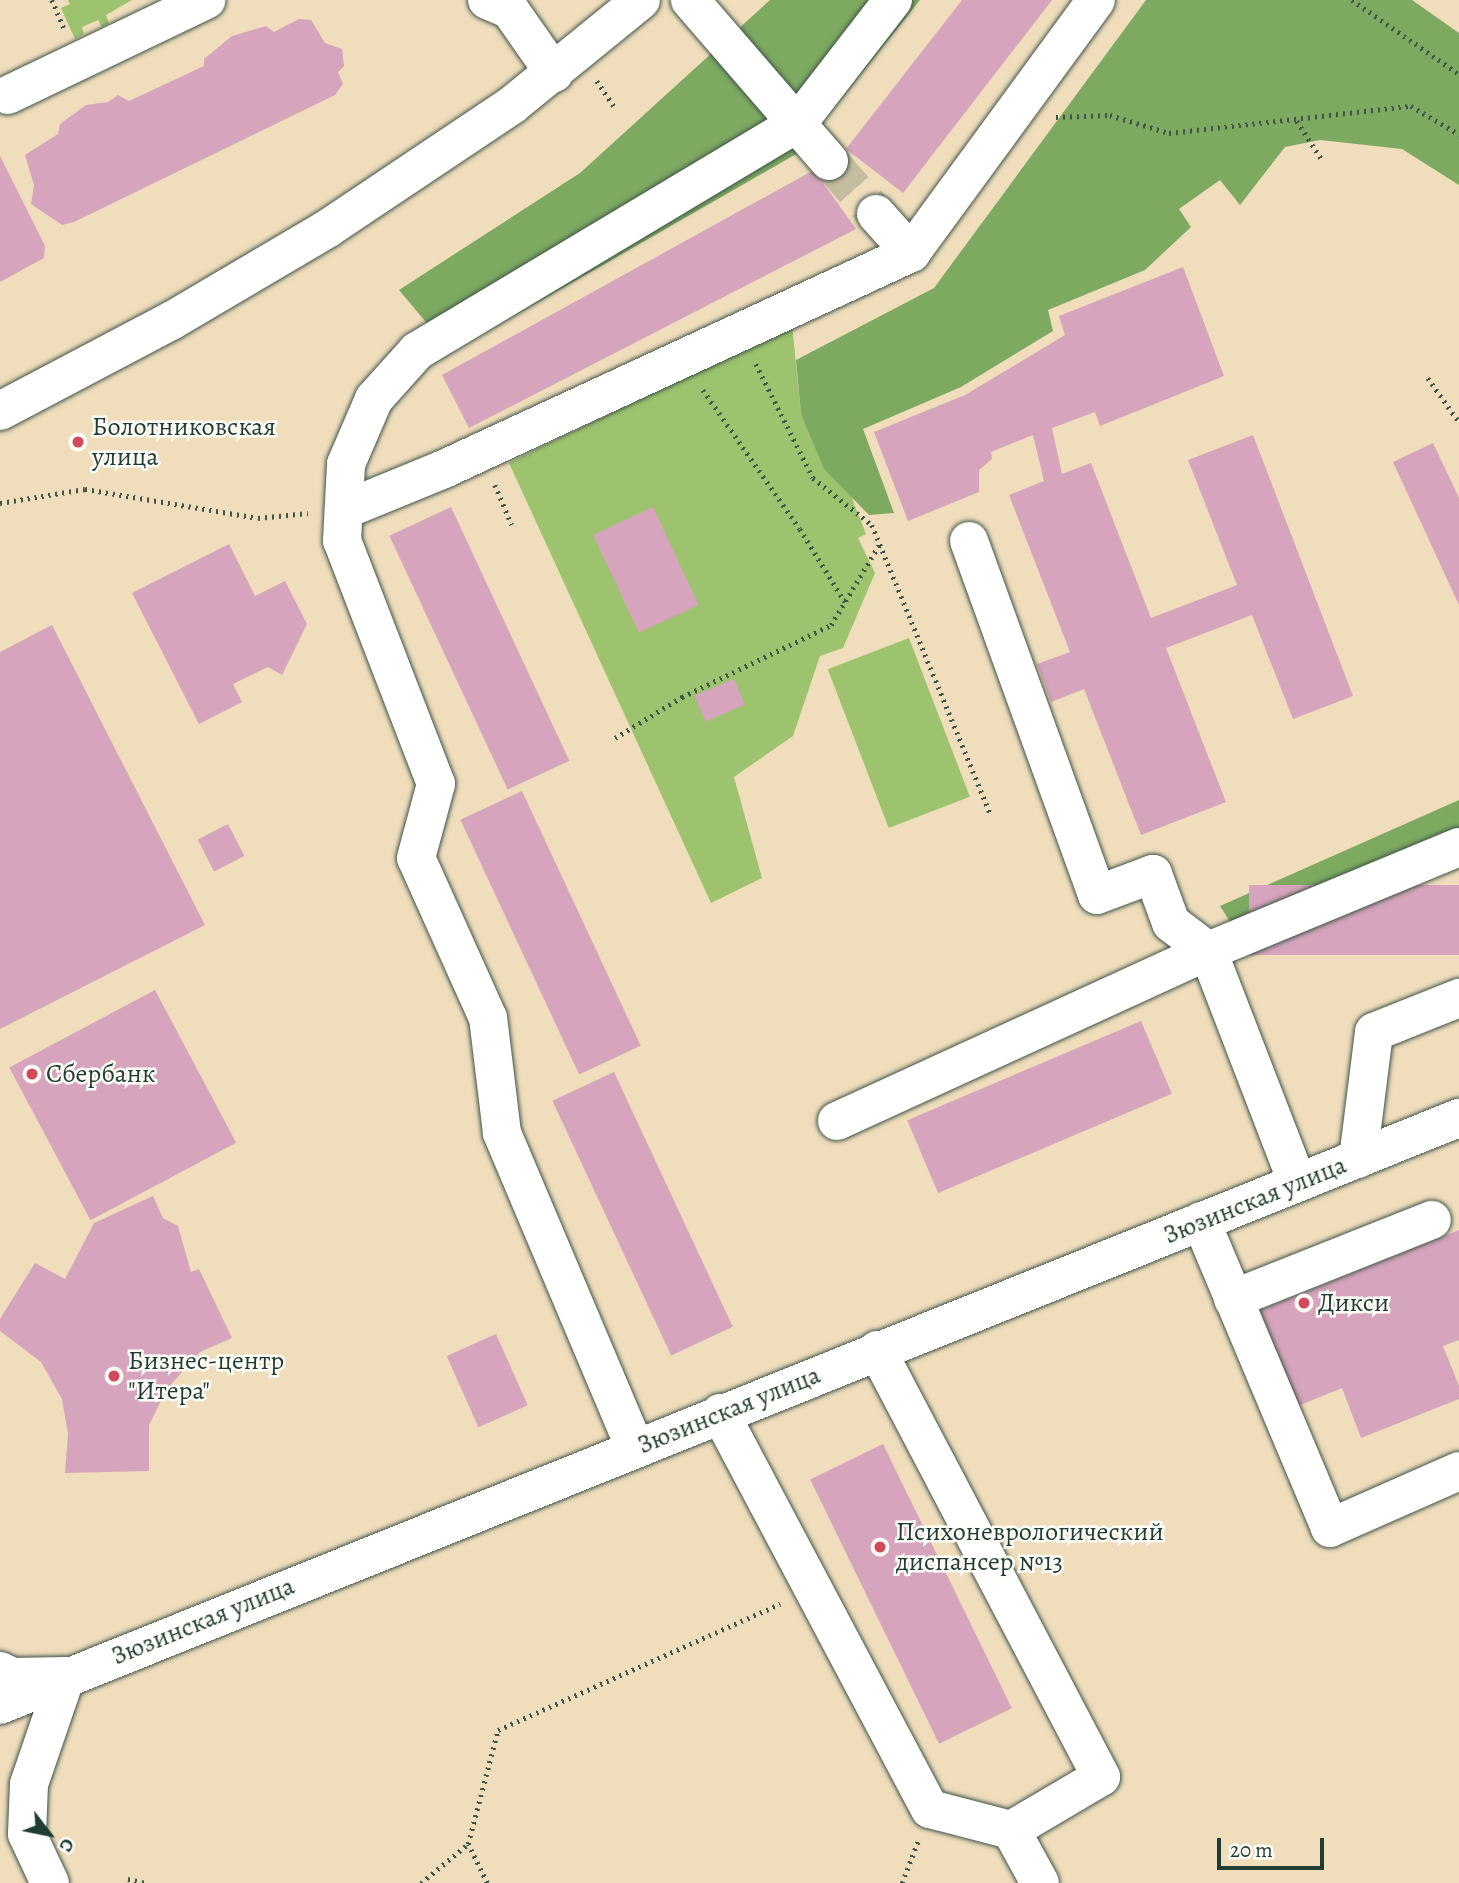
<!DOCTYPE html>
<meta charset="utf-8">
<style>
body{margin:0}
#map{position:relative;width:1459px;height:1883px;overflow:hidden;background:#f0ddbc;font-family:Alegreya,serif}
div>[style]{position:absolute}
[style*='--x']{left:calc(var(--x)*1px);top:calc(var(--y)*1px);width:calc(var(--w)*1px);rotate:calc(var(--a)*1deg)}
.green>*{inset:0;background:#9dc36e;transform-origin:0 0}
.forest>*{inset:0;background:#7ea961}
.building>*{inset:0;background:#d6a4bc;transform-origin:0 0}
.minor-tunnel>*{height:38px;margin-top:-19px;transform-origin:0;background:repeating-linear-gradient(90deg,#c6bda1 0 38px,transparent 0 57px)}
.path>*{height:4.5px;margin-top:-2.25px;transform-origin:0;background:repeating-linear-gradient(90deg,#3e5548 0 2px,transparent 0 7px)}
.roads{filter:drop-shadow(0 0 2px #3e5548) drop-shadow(0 0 2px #3e5548)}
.minor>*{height:38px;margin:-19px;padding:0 19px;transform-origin:19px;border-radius:19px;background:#fff}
.dots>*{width:19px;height:19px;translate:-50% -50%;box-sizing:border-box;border:4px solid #fdfcf7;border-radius:50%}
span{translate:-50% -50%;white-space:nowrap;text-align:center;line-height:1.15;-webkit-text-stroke:5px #fdfcf7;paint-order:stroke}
.poi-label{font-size:26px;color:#1f3d34}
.left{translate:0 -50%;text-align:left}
.street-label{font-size:26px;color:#1f3d34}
.north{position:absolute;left:14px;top:1799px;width:70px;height:70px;-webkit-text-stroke:5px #fdfcf7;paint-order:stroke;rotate:122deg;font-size:19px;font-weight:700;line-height:28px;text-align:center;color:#1f3d34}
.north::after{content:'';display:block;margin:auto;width:24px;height:32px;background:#1f3d34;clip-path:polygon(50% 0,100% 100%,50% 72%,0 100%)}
.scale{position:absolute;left:1217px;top:1838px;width:107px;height:32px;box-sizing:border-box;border:4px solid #1f3d34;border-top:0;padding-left:9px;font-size:21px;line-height:24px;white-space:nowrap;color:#1f3d34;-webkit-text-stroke:5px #fdfcf7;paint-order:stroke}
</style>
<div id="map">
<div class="green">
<div style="clip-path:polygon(68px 0,132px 0,106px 15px,109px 23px,102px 27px,98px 20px,82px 27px,84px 34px,75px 39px,61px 8px,70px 4px)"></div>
<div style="clip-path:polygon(792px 324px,801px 414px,821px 418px,866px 534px,858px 538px,875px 573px,843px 648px,820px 656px,793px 736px,734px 777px,762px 878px,711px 903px,509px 463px)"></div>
<div style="left:909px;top:638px;width:170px;height:87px;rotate:69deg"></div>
</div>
<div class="forest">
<div style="clip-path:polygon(770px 0,920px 0,798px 153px,451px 352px,399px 290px,580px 173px)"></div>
<div style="clip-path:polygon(1146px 0,1412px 0,1459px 33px,1459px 185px,1402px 149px,1320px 140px,1285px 147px,1240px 205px,1220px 180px,1179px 209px,1191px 227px,1145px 270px,1048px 310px,1053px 331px,961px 387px,863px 429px,894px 513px,869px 515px,824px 469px,801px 414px,796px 360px,934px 288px)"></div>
<div style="clip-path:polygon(1459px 800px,1459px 867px,1252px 956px,1220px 906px)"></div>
</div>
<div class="building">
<div style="clip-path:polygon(962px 0,1052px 0,903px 193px,846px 149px)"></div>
<div style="clip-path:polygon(299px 19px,311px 20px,325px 43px,342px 49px,344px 66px,338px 72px,343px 84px,335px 95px,74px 222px,62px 225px,31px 204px,34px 185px,25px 155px,58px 134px,60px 124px,86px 105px,108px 102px,118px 95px,129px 101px,204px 66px,204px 59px,232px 36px,266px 26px,274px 32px)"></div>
<div style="clip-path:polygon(0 156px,45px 246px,44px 258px,0 282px)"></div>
<div style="clip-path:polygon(814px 170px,856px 229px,469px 428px,442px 375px)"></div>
<div style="clip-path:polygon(1183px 267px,1224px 376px,1100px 426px,1095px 412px,1052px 428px,1062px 474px,1091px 463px,1151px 618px,1237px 585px,1188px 460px,1253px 435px,1353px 696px,1293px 719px,1252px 615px,1166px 648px,1226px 802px,1141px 835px,1084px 689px,1051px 702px,1037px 664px,1070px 652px,1009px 495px,1044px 481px,1033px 435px,991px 452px,992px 459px,979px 470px,979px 492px,908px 521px,874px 432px,965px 395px,1065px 335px,1059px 316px)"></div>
<div style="clip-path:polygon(1433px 443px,1459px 498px,1459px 605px,1393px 462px)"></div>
<div style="left:451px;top:507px;width:280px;height:68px;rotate:65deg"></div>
<div style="left:653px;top:507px;width:108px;height:66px;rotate:65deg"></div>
<div style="clip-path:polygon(229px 544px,255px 596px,285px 581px,307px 624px,282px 675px,268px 667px,233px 684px,242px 702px,199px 724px,132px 593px)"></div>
<div style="clip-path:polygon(52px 625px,205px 925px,0 1029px,0 652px)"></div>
<div style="left:734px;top:679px;width:28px;height:43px;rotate:67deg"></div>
<div style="left:522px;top:791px;width:281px;height:68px;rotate:65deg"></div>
<div style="left:228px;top:824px;width:36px;height:34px;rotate:63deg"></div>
<div style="left:1459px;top:885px;width:70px;height:210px;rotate:90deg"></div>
<div style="left:155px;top:990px;width:173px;height:165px;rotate:62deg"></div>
<div style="left:1141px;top:1021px;width:79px;height:254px;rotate:67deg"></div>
<div style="left:614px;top:1072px;width:281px;height:68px;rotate:65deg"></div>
<div style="clip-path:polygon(153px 1196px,163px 1218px,178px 1226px,191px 1272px,199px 1269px,232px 1338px,200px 1352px,167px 1389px,149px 1425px,149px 1471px,65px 1473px,68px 1434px,62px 1399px,41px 1362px,0 1331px,0 1319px,35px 1263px,65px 1279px,94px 1223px)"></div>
<div style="clip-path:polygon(1459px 1230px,1459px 1340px,1443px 1346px,1459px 1386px,1459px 1399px,1361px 1438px,1342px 1388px,1288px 1410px,1250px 1314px)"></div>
<div style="left:496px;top:1334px;width:78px;height:54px;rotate:66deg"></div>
<div style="left:883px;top:1444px;width:294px;height:81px;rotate:64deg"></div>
</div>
<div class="minor-tunnel">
<div style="--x:829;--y:161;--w:71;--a:48.4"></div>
</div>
<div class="path">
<div style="--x:52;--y:0;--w:30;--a:67"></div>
<div style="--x:1352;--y:0;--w:130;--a:34.7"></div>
<div style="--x:597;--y:81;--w:30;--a:56"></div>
<div style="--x:1056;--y:117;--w:54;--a:-2.1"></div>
<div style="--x:1110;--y:115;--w:62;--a:17"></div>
<div style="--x:1169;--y:133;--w:244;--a:-6.4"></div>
<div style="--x:1411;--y:106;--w:56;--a:30.3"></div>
<div style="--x:1297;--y:121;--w:44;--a:57"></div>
<div style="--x:756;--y:364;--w:127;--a:63.4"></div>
<div style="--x:813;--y:478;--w:75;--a:38.5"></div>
<div style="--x:872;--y:525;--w:313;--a:67.7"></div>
<div style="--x:1428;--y:378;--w:54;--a:54.8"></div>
<div style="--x:703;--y:390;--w:169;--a:55.1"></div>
<div style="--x:800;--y:529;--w:86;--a:58.3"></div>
<div style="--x:495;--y:485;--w:43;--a:67"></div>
<div style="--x:0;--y:503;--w:86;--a:-9.4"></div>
<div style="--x:85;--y:489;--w:175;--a:9.5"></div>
<div style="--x:258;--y:518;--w:50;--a:-5.7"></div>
<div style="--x:615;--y:738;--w:79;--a:-31.5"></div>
<div style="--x:682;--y:697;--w:165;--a:-25.8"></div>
<div style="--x:831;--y:625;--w:93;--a:-59"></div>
<div style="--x:128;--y:1879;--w:18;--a:13"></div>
<div style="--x:421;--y:1883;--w:61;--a:-39.7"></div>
<div style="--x:487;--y:1883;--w:43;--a:-116"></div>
<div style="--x:468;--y:1844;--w:118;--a:-75.3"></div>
<div style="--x:498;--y:1730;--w:309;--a:-24.1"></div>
<div style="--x:902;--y:1883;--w:45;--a:-69.1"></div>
</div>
<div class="roads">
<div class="minor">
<div style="--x:487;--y:0;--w:25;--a:23"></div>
<div style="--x:510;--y:10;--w:77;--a:55.1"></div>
<div style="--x:8;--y:95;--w:220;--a:-25.6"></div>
<div style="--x:829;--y:161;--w:49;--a:-130.9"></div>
<div style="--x:797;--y:124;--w:157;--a:-52.3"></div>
<div style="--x:876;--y:214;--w:52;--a:48.1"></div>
<div style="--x:0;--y:411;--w:193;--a:-27.8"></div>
<div style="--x:171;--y:321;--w:181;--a:-30.5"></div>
<div style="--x:327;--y:229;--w:223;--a:-33.8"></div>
<div style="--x:512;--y:105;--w:166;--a:-39.1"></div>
<div style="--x:344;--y:510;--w:108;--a:-22.3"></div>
<div style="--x:444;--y:469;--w:515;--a:-24.82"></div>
<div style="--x:911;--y:253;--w:313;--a:-53.8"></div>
<div style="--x:969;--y:541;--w:376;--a:70.1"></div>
<div style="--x:1097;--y:895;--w:60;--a:-20.6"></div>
<div style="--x:1153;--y:874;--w:52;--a:69.8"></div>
<div style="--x:1171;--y:923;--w:46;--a:37.1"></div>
<div style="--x:1208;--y:951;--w:272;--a:-22.5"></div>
<div style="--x:837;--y:1121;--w:408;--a:-24.6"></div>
<div style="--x:1208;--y:951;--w:248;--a:68.9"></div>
<div style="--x:1358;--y:1159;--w:128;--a:-82.8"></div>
<div style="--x:1374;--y:1032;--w:92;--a:-21.8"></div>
<div style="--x:1201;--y:1221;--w:333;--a:67.2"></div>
<div style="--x:1330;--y:1528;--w:141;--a:-23.8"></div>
<div style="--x:1233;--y:1299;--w:214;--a:-21.7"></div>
<div style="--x:877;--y:1350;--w:482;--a:62.3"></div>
<div style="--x:1101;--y:1777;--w:104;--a:149.5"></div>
<div style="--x:720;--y:1413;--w:448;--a:62.1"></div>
<div style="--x:930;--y:1809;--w:84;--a:14.5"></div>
<div style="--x:1011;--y:1830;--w:60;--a:61.3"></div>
<div style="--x:635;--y:1448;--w:342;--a:-112.9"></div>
<div style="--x:502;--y:1133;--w:116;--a:-96.9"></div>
<div style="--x:488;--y:1018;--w:175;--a:-114.2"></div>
<div style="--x:416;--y:858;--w:77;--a:-74.9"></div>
<div style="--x:436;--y:784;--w:261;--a:-111.1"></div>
<div style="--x:342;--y:541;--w:77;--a:-87"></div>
<div style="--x:346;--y:464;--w:71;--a:-66.7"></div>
<div style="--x:374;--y:399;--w:64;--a:-48.1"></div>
<div style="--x:417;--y:351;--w:443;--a:-30.9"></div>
<div style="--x:797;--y:124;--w:164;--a:-130.8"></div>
<div style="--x:0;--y:1671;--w:14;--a:25"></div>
<div style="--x:13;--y:1677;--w:53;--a:-1.1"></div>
<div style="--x:66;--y:1676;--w:114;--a:108.9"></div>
<div style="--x:29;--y:1784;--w:50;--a:92.3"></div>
<div style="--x:27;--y:1834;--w:54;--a:64.9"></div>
<div style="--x:0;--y:1705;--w:1573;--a:-21.92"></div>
</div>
</div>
<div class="dots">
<div style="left:78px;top:442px;background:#d1495b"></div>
<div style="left:32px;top:1074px;background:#d1495b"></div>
<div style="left:1304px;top:1303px;background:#d1495b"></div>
<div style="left:114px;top:1376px;background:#d1495b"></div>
<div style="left:880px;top:1547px;background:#d1495b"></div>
</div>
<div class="poi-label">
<span class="left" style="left:92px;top:442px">Болотниковская<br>улица</span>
<span class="left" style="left:46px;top:1074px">Сбербанк</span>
<span class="left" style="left:1318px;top:1303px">Дикси</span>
<span class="left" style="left:128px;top:1376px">Бизнес-центр<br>"Итера"</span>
<span class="left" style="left:896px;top:1547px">Психоневрологический<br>диспансер №13</span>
</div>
<div class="street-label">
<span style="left:1255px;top:1200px;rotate:-22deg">Зюзинская улица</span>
<span style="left:729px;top:1410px;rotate:-22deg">Зюзинская улица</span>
<span style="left:203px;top:1621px;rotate:-22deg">Зюзинская улица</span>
</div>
<div class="north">С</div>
<div class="scale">20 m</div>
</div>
